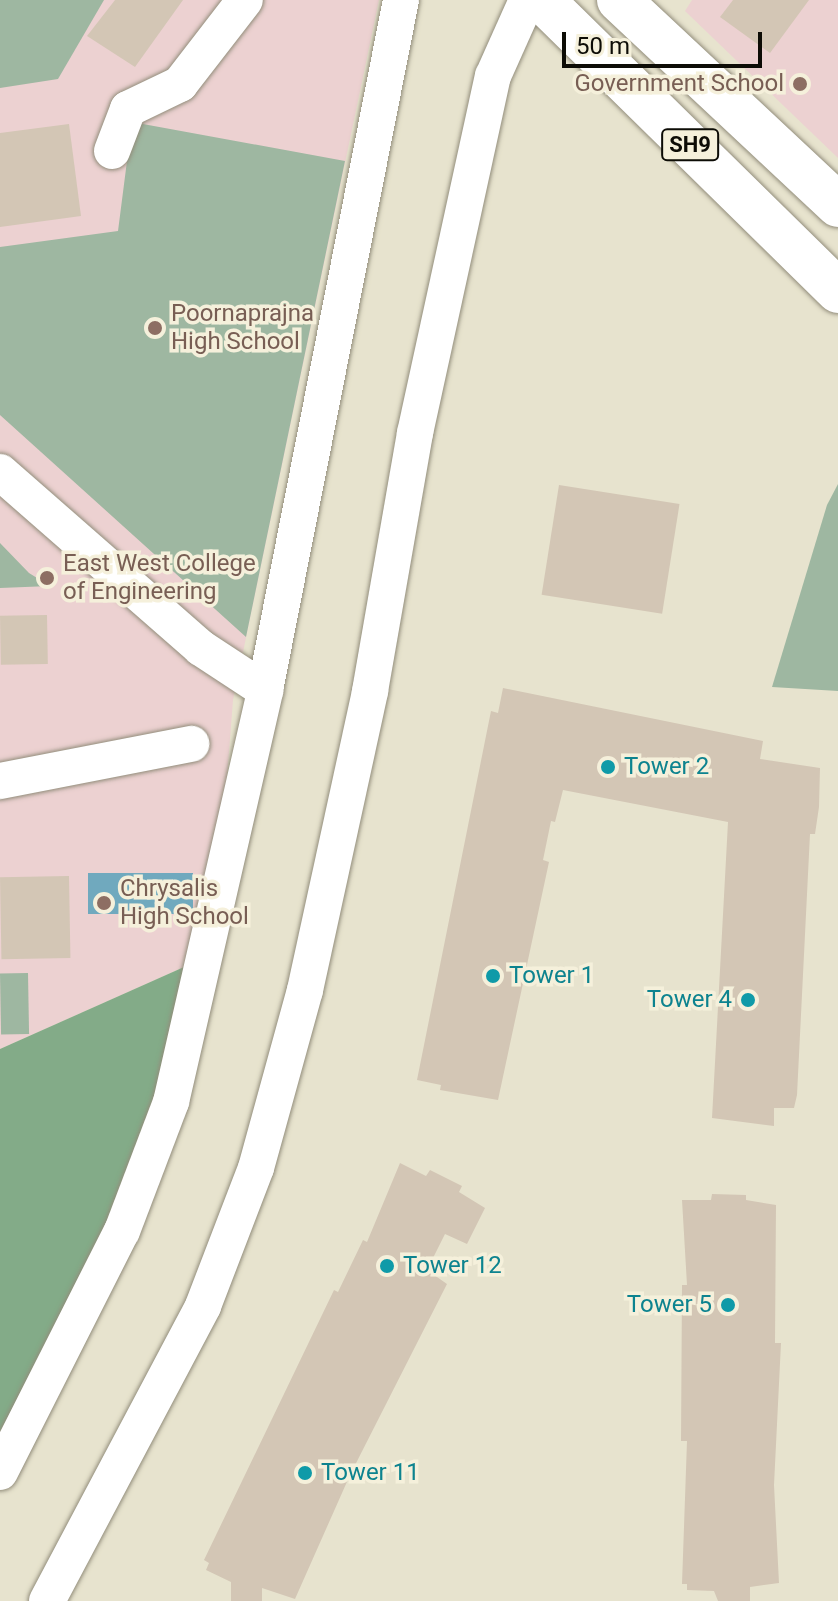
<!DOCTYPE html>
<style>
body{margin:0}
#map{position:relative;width:838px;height:1601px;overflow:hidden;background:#e7e3ce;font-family:Roboto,sans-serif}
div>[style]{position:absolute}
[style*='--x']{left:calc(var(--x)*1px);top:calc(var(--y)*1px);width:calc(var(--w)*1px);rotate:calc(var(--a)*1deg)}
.education>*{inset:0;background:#ecd1d1}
.green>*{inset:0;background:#9eb7a1;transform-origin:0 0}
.forest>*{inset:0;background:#83ab88}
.water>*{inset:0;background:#70a9be;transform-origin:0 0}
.building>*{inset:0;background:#d3c6b5;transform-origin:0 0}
.roads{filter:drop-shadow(0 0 2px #928d7b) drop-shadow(0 0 2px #928d7b)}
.minor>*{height:36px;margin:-18px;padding:0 18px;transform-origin:18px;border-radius:18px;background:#fff}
.major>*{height:44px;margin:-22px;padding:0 22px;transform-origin:22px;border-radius:22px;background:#fff}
.dots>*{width:22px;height:22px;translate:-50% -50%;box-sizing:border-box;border:4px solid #f5f0db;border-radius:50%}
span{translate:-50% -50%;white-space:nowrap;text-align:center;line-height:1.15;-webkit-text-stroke:7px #f5f0db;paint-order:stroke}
.shield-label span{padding:2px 6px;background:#f5f0db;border:2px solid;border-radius:6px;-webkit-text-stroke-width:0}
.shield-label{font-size:22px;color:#0d0c06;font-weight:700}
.education-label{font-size:24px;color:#785e54}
.right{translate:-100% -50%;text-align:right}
.left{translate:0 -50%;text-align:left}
.culture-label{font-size:24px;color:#0d838f}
.scale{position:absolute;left:562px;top:32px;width:200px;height:36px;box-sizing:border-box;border:4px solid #0d0c06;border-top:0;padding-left:10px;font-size:24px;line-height:28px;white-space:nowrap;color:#0d0c06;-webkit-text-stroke:6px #f5f0db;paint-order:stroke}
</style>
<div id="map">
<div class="education">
<div style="clip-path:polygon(0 0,379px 0,233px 700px,222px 843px,193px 963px,0 1049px)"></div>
<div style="clip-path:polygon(692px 0,838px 0,838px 158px,685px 11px)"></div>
</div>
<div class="green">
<div style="clip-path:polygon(0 0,104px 0,58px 79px,0 88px)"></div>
<div style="clip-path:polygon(132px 122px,345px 161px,246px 637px,0 415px,0 247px,118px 231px)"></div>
<div style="clip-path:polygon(838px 484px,838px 691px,772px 687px,827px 505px)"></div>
<div style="clip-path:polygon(0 543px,29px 573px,50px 586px,0 588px)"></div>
<div style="left:28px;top:973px;width:61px;height:28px;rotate:89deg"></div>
</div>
<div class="forest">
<div style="clip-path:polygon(193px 963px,157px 1100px,106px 1231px,0 1432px,0 1049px)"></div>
</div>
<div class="water">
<div style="left:88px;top:873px;width:105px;height:41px"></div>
</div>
<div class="building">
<div style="clip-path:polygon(115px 0,183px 0,135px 67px,87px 36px)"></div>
<div style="clip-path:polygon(733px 0,809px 0,770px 53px,720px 17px)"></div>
<div style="clip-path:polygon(69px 124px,81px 216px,0 227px,0 133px)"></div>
<div style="left:559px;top:485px;width:122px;height:111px;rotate:9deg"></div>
<div style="left:47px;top:615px;width:49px;height:47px;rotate:89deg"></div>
<div style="clip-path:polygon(503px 688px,763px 741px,760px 759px,820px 768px,819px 807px,815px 834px,810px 834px,797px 1095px,794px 1108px,774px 1108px,774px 1126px,712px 1118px,728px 822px,563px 790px,555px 822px,551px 821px,543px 860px,549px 862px,498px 1100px,440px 1090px,441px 1085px,417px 1080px,491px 711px,498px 713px)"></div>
<div style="left:69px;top:876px;width:82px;height:69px;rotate:89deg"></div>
<div style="clip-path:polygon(400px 1163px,426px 1176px,430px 1170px,462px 1186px,459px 1192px,485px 1208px,467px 1244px,445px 1234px,427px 1270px,447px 1284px,350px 1475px,295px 1599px,262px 1588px,262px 1601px,231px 1601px,231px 1582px,206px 1570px,209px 1563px,204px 1560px,334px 1290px,338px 1292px,363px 1240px,367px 1242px)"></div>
<div style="clip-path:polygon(712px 1194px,746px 1195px,746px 1200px,776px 1205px,775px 1343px,781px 1343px,774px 1485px,779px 1583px,750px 1587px,750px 1601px,718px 1601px,714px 1591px,687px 1590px,687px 1584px,682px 1584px,687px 1441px,681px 1441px,682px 1285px,687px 1285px,682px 1200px,711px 1200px)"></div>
</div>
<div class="roads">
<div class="minor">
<div style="--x:112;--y:151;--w:45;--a:-69.1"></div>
<div style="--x:128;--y:109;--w:58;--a:-25.7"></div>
<div style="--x:180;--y:84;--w:106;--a:-52.3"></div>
<div style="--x:0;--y:472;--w:267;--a:41.2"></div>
<div style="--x:201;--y:648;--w:77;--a:33.3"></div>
<div style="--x:0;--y:781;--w:195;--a:-11"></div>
<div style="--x:0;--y:1472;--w:270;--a:-63.2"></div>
<div style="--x:122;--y:1231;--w:138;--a:-69.2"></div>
<div style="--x:171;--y:1102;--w:423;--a:-77.1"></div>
<div style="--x:265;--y:690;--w:703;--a:-78.85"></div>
<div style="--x:47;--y:1601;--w:334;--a:-62.1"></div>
<div style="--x:203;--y:1306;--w:148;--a:-69"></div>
<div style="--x:256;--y:1168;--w:185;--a:-74.6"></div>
<div style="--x:305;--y:990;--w:306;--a:-77.7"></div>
<div style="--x:370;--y:691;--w:262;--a:-80.1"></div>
<div style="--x:415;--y:433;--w:365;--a:-77.7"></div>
<div style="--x:493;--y:76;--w:83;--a:-65.9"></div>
</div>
<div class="major">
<div style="--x:542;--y:0;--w:415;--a:44.5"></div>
<div style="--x:619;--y:0;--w:300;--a:43.1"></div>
</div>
</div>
<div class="dots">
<div style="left:800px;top:84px;background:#8d6e63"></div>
<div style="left:155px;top:328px;background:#8d6e63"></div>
<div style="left:47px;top:578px;background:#8d6e63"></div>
<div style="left:608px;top:767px;background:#0f9aa8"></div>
<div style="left:104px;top:903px;background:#8d6e63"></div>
<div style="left:493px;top:976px;background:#0f9aa8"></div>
<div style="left:748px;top:1000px;background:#0f9aa8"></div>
<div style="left:387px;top:1266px;background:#0f9aa8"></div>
<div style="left:728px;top:1305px;background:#0f9aa8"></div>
<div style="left:305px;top:1473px;background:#0f9aa8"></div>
</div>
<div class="shield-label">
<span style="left:690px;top:145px">SH9</span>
</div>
<div class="education-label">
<span class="right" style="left:784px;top:84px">Government School</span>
<span class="left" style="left:171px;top:328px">Poornaprajna<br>High School</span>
<span class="left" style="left:63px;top:578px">East West College<br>of Engineering</span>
<span class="left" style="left:120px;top:903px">Chrysalis<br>High School</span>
</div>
<div class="culture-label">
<span class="left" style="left:624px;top:767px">Tower 2</span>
<span class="left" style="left:509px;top:976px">Tower 1</span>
<span class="right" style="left:732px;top:1000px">Tower 4</span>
<span class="left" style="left:403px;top:1266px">Tower 12</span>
<span class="right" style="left:712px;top:1305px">Tower 5</span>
<span class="left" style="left:321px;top:1473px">Tower 11</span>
</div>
<div class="scale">50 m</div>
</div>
